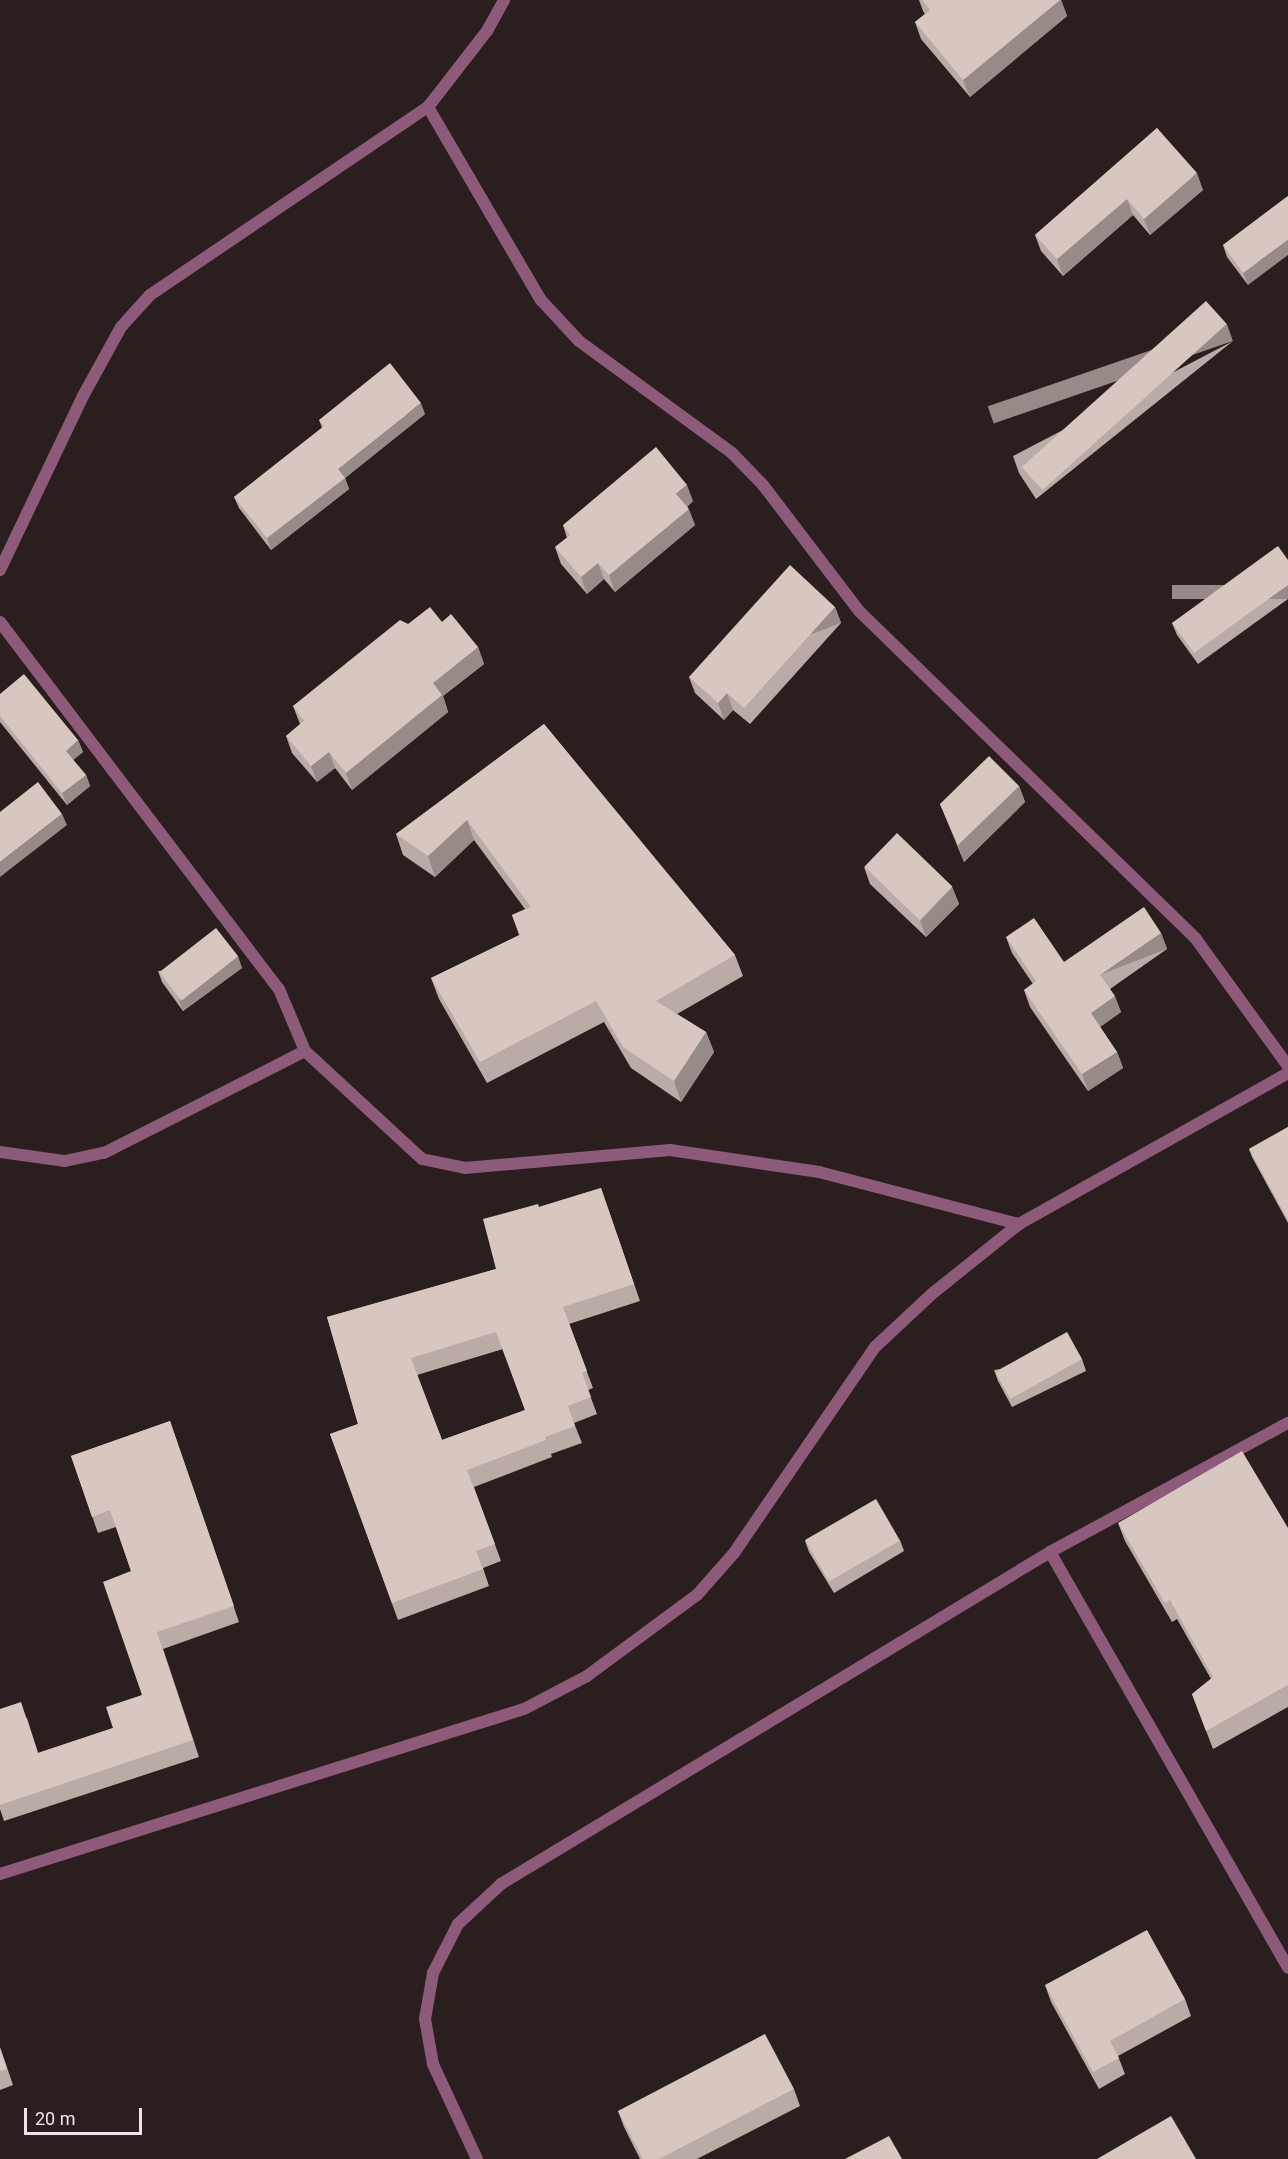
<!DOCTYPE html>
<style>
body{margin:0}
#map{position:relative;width:1288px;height:2159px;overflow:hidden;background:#2b1e1f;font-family:Roboto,sans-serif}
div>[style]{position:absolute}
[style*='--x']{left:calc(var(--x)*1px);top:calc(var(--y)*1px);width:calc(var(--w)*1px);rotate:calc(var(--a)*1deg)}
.minor>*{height:12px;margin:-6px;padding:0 6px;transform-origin:6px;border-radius:6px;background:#8e5a7a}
.tertiary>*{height:12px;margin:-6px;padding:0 6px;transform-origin:6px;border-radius:6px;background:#8e5a7a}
.wall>*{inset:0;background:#b9aba5}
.shaded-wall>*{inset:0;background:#968b86;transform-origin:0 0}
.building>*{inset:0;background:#d7c7c0;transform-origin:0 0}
span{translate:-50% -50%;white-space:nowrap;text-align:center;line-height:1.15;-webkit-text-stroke:6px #2b1e1f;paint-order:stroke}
.scale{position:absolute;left:24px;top:2108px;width:118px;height:27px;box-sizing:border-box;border:3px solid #eee4e5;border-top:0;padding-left:8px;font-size:18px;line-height:21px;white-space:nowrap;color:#eee4e5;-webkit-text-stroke:4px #2b1e1f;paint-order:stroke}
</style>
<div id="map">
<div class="minor">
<div style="--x:428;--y:107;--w:224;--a:59.7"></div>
<div style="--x:541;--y:300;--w:56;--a:47.2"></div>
<div style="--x:579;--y:341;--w:190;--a:36.2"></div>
<div style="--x:732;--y:453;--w:45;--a:45.9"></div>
<div style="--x:763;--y:485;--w:158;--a:52.7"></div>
<div style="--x:859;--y:611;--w:470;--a:44.2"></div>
<div style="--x:1196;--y:939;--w:157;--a:54.1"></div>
<div style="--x:0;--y:622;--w:461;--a:52.8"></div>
<div style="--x:279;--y:989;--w:67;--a:67.2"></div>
<div style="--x:305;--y:1051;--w:159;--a:42.7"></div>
<div style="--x:422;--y:1159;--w:44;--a:11.8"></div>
<div style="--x:465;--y:1168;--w:206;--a:-5"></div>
<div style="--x:670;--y:1150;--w:151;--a:8.4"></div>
<div style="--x:819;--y:1172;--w:207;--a:14.6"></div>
<div style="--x:0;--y:1152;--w:66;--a:7.9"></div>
<div style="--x:65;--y:1161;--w:40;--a:-12"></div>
<div style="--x:104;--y:1153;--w:225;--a:-26.9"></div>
<div style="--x:1050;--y:1552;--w:479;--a:60.2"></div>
<div style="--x:0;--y:1874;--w:549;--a:-17.48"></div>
<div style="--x:524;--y:1709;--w:71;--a:-27.6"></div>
<div style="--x:587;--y:1676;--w:137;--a:-36.4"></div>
<div style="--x:697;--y:1595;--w:56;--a:-48.6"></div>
<div style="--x:734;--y:1553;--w:250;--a:-55.6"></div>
<div style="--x:875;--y:1347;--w:79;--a:-43"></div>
<div style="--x:933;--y:1293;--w:110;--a:-38.7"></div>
<div style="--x:1019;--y:1224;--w:308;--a:-29.3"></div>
<div style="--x:477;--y:2159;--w:105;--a:-114.9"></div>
<div style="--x:433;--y:2064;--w:46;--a:-100.1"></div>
<div style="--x:425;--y:2019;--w:47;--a:-80.1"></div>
<div style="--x:433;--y:1973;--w:55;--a:-63"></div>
<div style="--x:458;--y:1924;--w:59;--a:-42.9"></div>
<div style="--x:501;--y:1884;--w:642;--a:-31.16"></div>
<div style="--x:1050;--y:1552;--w:271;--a:-28.5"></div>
</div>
<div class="tertiary">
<div style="--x:0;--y:570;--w:193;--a:-64.5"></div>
<div style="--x:83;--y:396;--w:79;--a:-61.2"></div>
<div style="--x:121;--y:327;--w:43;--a:-47.8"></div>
<div style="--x:150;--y:295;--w:336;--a:-34.1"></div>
<div style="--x:428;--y:107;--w:96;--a:-52.2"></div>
<div style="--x:487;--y:31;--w:35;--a:-61"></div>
</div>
<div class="wall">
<div style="clip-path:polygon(919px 0,1061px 0,1067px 16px,970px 97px,921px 39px,915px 22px,925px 14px,923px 11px)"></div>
<div style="clip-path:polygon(1157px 128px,1203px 190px,1150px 235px,1133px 215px,1063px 276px,1041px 251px,1035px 235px)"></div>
<div style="clip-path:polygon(1288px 196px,1248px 285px,1227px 257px,1223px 245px)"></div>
<div style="clip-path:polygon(1233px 341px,1036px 499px,1019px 473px,1013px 456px)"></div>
<div style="clip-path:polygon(425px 414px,345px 478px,349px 489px,271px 550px,239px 508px,234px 497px,322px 428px,319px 420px)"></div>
<div style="clip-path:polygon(693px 501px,687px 507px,695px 525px,615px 592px,604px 579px,587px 594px,561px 564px,555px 547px,567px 538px,563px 525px)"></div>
<div style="clip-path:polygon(1288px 560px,1288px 599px,1198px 664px,1177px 635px,1172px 623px)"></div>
<div style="clip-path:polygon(835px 607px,841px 623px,750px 724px,733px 710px,724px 720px,695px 693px,689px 677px)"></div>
<div style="clip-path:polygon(442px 622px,478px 647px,484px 664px,443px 696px,448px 712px,352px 790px,335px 768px,317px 782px,292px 753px,286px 736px,300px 724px,293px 706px,408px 624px)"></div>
<div style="clip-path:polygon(0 694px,78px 740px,83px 752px,73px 760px,86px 775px,90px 786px,67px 805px,0 722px)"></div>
<div style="clip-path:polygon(544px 724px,735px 955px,743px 976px,677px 1014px,706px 1032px,714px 1052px,681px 1102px,631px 1068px,604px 1022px,487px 1083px,439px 999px,431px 978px,519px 935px,512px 915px,525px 909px,474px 840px,435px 877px,403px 855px,396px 834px)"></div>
<div style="clip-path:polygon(1019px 786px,1025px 802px,964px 862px,940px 804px)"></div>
<div style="clip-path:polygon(864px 867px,952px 887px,959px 904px,926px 937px,870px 884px)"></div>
<div style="clip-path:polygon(1161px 933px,1167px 949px,1110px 989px,1121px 1012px,1100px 1027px,1117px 1052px,1123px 1068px,1088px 1091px,1030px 1007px,1024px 990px,1033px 984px,1012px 953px,1006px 937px,1064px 962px)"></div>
<div style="clip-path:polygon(242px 968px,183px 1011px,162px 982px,158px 971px)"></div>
<div style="clip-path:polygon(1288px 1127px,1288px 1223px,1252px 1157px,1249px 1149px)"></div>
<div style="clip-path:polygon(evenodd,601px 1188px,640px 1301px,569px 1324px,593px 1388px,588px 1390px,597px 1414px,574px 1423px,582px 1443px,551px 1454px,552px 1457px,474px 1487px,501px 1561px,483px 1568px,489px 1586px,398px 1620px,330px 1434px,358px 1424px,327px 1317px,496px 1269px,539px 1207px,601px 1188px,503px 1349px,525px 1410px,442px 1440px,417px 1375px,503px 1349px)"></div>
<div style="clip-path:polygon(1082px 1359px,1086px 1371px,1012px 1407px,998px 1381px,994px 1370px)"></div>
<div style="clip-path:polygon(170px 1421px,239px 1622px,163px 1649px,199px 1757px,4px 1821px,0 1809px,0 1709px,27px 1718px,38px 1753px,113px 1728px,142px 1695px,131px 1571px,116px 1527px,98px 1533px,71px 1456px)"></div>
<div style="clip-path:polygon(1118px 1523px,1288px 1528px,1288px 1707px,1213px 1749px,1192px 1694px,1211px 1679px,1177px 1619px,1172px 1622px,1125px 1541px)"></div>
<div style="clip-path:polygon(900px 1540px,904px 1551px,834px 1593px,809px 1552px,805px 1541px)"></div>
<div style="clip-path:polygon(1045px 1985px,1185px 1999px,1191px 2016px,1118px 2056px,1125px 2074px,1099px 2089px,1051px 2002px)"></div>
<div style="clip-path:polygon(0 2047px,13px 2085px,0 2090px)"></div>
<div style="clip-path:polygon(794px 2089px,800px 2106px,697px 2159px,640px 2159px,624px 2127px,618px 2111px)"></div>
</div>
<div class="shaded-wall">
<div style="clip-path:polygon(1060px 0,1061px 0,1067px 16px,970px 97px,963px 80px)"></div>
<div style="clip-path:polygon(1197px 173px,1203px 190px,1150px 235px,1144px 219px)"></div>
<div style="clip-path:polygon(1127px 199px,1133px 215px,1063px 276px,1057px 259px)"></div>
<div style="clip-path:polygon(1288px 240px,1288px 255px,1248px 285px,1243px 273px)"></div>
<div style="left:1227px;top:324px;width:18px;height:253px;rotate:71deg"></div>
<div style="clip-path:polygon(421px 403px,425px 414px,345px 478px,349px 489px,271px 550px,267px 538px,338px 469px)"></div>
<div style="clip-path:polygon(687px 485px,693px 501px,682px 511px,676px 494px)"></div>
<div style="clip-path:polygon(689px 509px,695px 525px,615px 592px,609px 575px)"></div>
<div style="clip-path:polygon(598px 563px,604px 579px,587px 594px,581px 577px)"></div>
<div style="left:1288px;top:585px;width:14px;height:116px;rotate:90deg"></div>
<div style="left:835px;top:607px;width:17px;height:136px;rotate:69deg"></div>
<div style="clip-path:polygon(478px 647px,484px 664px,443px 696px,448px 712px,352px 790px,346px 773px,433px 683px)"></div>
<div style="clip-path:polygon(727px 693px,733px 710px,724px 720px,718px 703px)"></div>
<div style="clip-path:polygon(78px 740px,83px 752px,70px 762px,66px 751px)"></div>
<div style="clip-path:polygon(329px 752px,335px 768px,317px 782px,311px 766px)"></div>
<div style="clip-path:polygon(86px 775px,90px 786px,67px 805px,62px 793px)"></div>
<div style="clip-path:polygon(1019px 786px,1025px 802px,964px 862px,958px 845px)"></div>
<div style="clip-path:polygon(62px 814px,67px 825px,0 877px,0 862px)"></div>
<div style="clip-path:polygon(467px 820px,474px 840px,435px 877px,428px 856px)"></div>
<div style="clip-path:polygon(952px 887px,959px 904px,926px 937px,920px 921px)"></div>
<div style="left:1161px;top:933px;width:17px;height:74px;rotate:69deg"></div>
<div style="clip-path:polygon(238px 956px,242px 968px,183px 1011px,179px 1000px)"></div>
<div style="clip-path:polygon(1115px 996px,1121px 1012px,1097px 1029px,1091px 1013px)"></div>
<div style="clip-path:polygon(706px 1032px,714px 1052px,681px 1102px,674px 1081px)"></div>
<div style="clip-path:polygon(1117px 1052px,1123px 1068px,1088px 1091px,1082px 1074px)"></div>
<div style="clip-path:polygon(157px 1632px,163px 1649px,199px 1757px,193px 1740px)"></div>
</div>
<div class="building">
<div style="clip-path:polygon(922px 0,1060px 0,963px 80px,915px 22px,930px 10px)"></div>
<div style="clip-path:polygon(1157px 128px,1197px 173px,1144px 219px,1127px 199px,1057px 259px,1035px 235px)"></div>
<div style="clip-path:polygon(1288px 196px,1288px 240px,1243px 273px,1223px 245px)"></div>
<div style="left:1206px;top:301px;width:31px;height:248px;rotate:48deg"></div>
<div style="clip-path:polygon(390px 363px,421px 403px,338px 469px,345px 478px,267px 538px,234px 497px,324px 426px,319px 420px)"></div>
<div style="clip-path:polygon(656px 447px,687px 485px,676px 494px,689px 509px,609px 575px,598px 563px,581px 577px,555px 547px,570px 535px,563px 525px)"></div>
<div style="clip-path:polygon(1278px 546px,1288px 560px,1288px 585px,1194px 653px,1172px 623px)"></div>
<div style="clip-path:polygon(790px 565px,835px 607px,744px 708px,727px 693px,718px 703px,689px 677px)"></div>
<div style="clip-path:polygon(430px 607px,442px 622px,451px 614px,478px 647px,433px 683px,442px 695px,346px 773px,329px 752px,311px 766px,286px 736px,304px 721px,293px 706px,400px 620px,408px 624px)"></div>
<div style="clip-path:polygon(24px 674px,78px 740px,66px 751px,86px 775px,62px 793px,0 716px,0 694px)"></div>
<div style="clip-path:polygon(544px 724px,735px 955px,656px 1001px,706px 1032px,674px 1081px,623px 1047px,596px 1001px,480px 1062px,431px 978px,520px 935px,512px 915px,531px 907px,467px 820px,428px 856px,396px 834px)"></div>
<div style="clip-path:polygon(989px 756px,1019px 786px,958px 845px,940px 804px)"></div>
<div style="clip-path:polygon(38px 782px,62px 814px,0 862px,0 812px)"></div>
<div style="left:897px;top:833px;width:77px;height:47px;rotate:44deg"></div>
<div style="clip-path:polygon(1144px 907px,1161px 933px,1100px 975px,1115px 996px,1091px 1013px,1117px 1052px,1082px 1074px,1024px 990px,1036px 981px,1006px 937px,1034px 918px,1064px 962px)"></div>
<div style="left:216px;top:928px;width:36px;height:72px;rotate:52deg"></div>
<div style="clip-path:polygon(1288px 1127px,1288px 1220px,1249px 1149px)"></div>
<div style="clip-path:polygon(evenodd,601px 1188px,634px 1284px,563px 1307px,587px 1371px,582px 1373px,591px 1397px,568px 1406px,575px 1426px,545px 1437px,546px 1440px,467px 1470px,495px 1544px,476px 1551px,483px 1569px,392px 1603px,330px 1434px,358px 1424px,327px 1317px,496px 1269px,483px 1219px,538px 1204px,539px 1207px,601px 1188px,496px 1332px,525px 1410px,442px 1440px,411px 1358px,496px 1332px)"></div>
<div style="left:1067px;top:1332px;width:31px;height:82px;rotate:61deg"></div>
<div style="clip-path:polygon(170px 1421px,234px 1606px,157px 1632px,193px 1740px,0 1805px,0 1709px,21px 1702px,38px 1753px,113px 1728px,106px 1707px,142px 1695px,103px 1582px,131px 1571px,110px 1510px,92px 1517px,71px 1456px)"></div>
<div style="clip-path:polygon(1242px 1451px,1288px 1528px,1288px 1685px,1206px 1731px,1192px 1694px,1213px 1677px,1170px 1600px,1165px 1603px,1118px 1523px)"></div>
<div style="left:876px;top:1499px;width:48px;height:82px;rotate:60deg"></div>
<div style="clip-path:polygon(1147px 1930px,1185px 1999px,1110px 2041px,1119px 2058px,1093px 2072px,1045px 1985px)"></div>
<div style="clip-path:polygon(765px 2034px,794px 2089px,659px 2159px,643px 2159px,618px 2111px)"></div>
<div style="clip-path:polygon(0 2048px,7px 2069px,0 2071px)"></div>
<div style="clip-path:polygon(1171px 2116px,1196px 2159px,1097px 2159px)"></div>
<div style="clip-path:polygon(889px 2136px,902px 2159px,845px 2159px)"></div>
</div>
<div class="scale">20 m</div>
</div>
